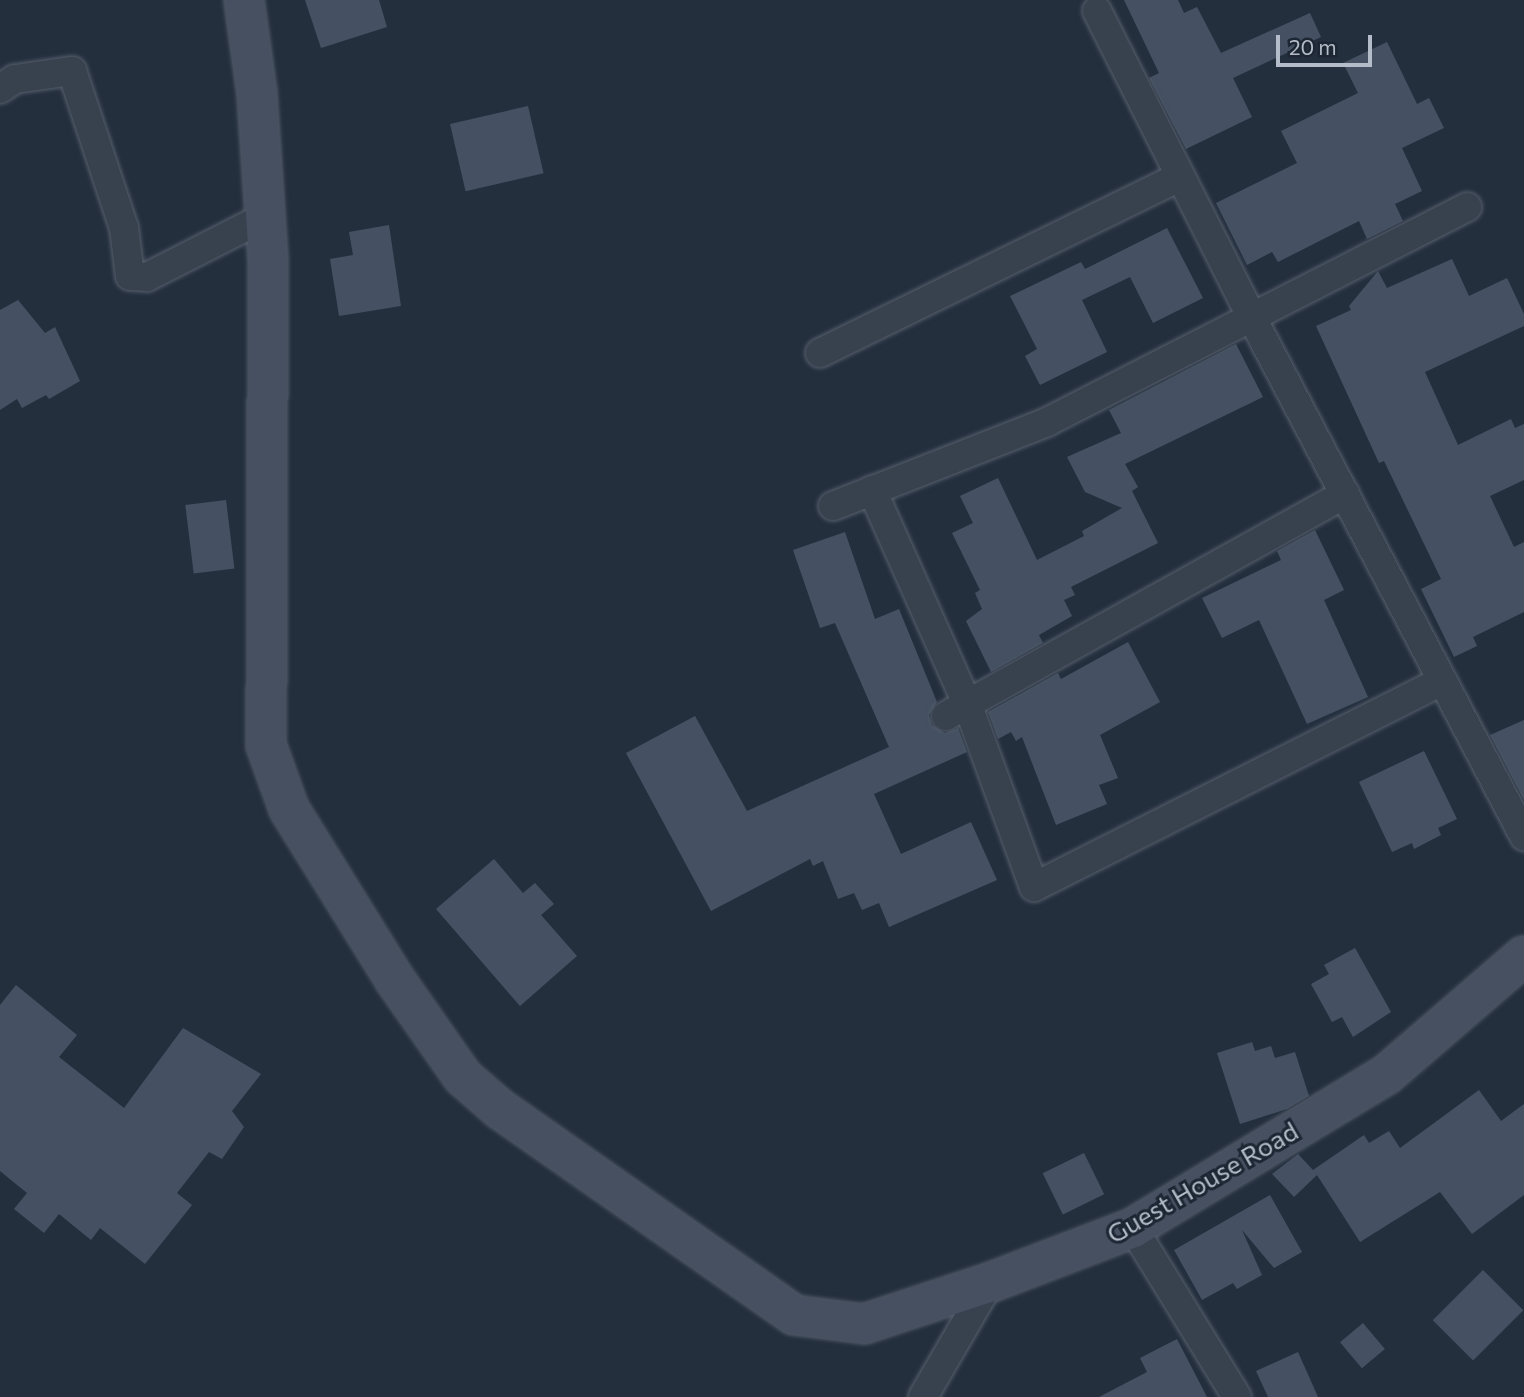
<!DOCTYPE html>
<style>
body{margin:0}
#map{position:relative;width:1524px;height:1397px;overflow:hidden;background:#242f3e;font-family:Commissioner,sans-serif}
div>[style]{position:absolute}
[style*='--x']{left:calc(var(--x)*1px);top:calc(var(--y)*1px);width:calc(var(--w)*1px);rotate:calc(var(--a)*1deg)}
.building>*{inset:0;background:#455162;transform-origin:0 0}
.roads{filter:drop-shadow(0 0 2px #565f6c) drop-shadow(0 0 2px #565f6c)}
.minor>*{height:28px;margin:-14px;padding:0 14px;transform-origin:14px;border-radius:14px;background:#38414e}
.secondary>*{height:38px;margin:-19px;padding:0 19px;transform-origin:19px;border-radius:19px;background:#465061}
span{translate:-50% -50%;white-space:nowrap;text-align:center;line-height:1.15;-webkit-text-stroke:6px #1d2633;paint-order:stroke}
.street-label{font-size:26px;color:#b4bcc9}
.scale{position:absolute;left:1276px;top:35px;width:96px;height:32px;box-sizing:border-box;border:4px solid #b4bcc9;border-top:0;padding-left:9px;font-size:21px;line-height:24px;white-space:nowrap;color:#b4bcc9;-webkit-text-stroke:5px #1d2633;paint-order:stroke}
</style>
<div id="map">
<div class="building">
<div style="clip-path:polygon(305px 0,379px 0,387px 27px,321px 48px)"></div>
<div style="clip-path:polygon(1124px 0,1178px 0,1184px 13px,1197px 7px,1221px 53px,1310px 13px,1321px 37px,1233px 78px,1252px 117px,1186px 149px,1149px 78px,1159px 73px)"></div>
<div style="clip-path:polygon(1387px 42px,1417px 104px,1429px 98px,1444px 128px,1402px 148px,1422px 191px,1395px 204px,1403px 221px,1367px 239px,1359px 221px,1278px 262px,1272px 252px,1247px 265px,1216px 203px,1297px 163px,1281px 131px,1358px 93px,1343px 63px)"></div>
<div style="left:528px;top:106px;width:69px;height:80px;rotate:77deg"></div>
<div style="clip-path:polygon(389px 225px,401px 306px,339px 316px,330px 259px,353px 255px,349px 232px)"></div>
<div style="clip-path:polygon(1167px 228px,1203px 298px,1153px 323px,1130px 277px,1082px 300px,1107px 352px,1040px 385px,1025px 356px,1037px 349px,1010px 296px,1081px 262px,1085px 269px)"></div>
<div style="clip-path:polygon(1452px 259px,1469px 296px,1507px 278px,1524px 314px,1524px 326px,1425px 372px,1458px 445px,1511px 419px,1515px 428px,1524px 424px,1524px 480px,1490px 496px,1514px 547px,1524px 542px,1524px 612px,1473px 637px,1477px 646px,1454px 657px,1421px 589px,1441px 579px,1384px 461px,1379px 463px,1316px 326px,1351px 310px,1349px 306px,1378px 271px,1387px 288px)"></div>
<div style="clip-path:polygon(18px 300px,45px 333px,55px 327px,80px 381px,49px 399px,46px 395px,22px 408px,17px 399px,0 410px,0 310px)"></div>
<div style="clip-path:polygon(1236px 344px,1263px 397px,1125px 464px,1138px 487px,1132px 491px,1158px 543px,1071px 587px,1075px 595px,1064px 600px,1072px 616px,1039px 635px,1043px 643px,991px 672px,966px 621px,982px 609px,975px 593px,980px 590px,952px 533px,973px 523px,960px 496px,998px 478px,1037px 560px,1084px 536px,1082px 531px,1122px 508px,1085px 492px,1067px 457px,1121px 433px,1109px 410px)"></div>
<div style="left:226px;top:500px;width:69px;height:41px;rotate:83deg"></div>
<div style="clip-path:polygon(1315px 530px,1344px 590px,1324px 600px,1368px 697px,1307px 724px,1259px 620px,1222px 638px,1202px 598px,1281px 560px,1277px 551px)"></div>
<div style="clip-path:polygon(845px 532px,875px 619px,899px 609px,937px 702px,929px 715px,932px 725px,945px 733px,958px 728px,967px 752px,874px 794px,901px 854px,971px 822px,997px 880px,889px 927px,879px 903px,862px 910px,854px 893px,838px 899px,823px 861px,813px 866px,810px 859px,711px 911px,626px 753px,695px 716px,747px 811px,889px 747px,835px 623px,820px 628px,793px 550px)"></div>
<div style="clip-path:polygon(1128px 642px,1160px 702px,1100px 735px,1118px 778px,1099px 785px,1107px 804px,1056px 825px,1022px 737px,1016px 741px,1011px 732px,998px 739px,988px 712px,1058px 673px,1061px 679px)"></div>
<div style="clip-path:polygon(1524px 720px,1524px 800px,1490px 735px)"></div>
<div style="clip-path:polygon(1424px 751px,1457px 819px,1438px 828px,1441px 835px,1414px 849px,1412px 843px,1392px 852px,1359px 782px)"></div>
<div style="clip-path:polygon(494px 859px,523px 893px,535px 883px,554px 904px,541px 915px,577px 956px,520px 1006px,436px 909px)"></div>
<div style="clip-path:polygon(1355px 948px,1391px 1012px,1353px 1037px,1342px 1017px,1332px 1022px,1311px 984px,1329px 974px,1324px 965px)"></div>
<div style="clip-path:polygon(16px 985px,77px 1035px,59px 1057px,124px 1108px,183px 1028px,261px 1074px,232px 1111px,244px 1127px,222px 1159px,209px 1152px,177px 1193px,192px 1205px,145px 1264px,100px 1228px,91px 1240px,59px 1214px,44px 1233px,14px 1209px,27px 1193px,0 1171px,0 1005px)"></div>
<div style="clip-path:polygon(1252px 1042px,1255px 1051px,1271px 1046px,1275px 1058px,1295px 1052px,1309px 1096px,1287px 1109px,1240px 1124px,1217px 1053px)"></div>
<div style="clip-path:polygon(1479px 1090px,1501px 1121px,1524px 1104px,1524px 1195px,1472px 1234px,1440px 1192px,1360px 1242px,1317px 1175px,1294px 1197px,1272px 1174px,1298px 1154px,1313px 1170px,1364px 1135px,1369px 1143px,1389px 1131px,1400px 1148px)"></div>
<div style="left:1084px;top:1153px;width:46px;height:46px;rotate:64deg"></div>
<div style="clip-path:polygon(1270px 1195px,1302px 1252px,1274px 1268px,1242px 1230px,1262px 1275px,1237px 1289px,1233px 1283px,1202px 1300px,1174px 1250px)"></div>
<div style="left:1483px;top:1270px;width:57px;height:71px;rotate:45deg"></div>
<div style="left:1363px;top:1323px;width:34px;height:30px;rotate:50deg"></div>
<div style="clip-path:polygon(1177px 1339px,1207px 1397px,1099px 1397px,1147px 1372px,1140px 1358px)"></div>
<div style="clip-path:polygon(1298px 1352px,1318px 1397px,1268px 1397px,1256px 1371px)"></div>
</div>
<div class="roads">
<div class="minor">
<div style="--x:1097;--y:11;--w:339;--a:63.2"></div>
<div style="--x:1250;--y:314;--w:590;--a:62.3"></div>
<div style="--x:0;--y:89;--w:18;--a:-34"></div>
<div style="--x:15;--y:79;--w:58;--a:-8"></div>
<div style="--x:72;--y:71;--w:165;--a:71.7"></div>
<div style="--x:124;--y:228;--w:48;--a:82.9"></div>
<div style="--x:130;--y:276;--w:17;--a:3"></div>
<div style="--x:147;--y:277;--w:132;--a:-27"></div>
<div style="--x:820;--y:353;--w:400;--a:-26.1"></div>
<div style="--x:872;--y:490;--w:233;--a:66"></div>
<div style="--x:967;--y:703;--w:196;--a:70"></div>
<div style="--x:1034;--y:887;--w:457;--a:-26.8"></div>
<div style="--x:833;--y:506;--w:230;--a:-21.4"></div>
<div style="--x:1047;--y:422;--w:472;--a:-27.1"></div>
<div style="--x:946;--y:716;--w:457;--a:-29.1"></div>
<div style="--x:1133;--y:1228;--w:198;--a:58.4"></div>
<div style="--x:923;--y:1397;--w:132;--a:-59.9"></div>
</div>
<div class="secondary">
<div style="--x:244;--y:0;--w:95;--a:82.1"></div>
<div style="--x:257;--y:94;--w:165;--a:86.2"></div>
<div style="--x:268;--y:259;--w:486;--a:90.2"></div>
<div style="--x:266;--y:745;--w:68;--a:70.2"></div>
<div style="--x:289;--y:809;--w:201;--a:58.2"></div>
<div style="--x:395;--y:980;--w:118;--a:55"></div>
<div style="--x:463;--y:1077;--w:49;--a:40.9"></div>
<div style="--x:500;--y:1109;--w:359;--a:35"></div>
<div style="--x:794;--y:1315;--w:71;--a:7.3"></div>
<div style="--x:864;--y:1324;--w:132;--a:-18.2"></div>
<div style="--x:989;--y:1283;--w:154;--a:-20.9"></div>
<div style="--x:1133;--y:1228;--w:296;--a:-31.2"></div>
<div style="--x:1386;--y:1075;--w:182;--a:-40.8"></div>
</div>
</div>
<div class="street-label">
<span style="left:1202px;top:1182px;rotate:-30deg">Guest House Road</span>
</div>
<div class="scale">20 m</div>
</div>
